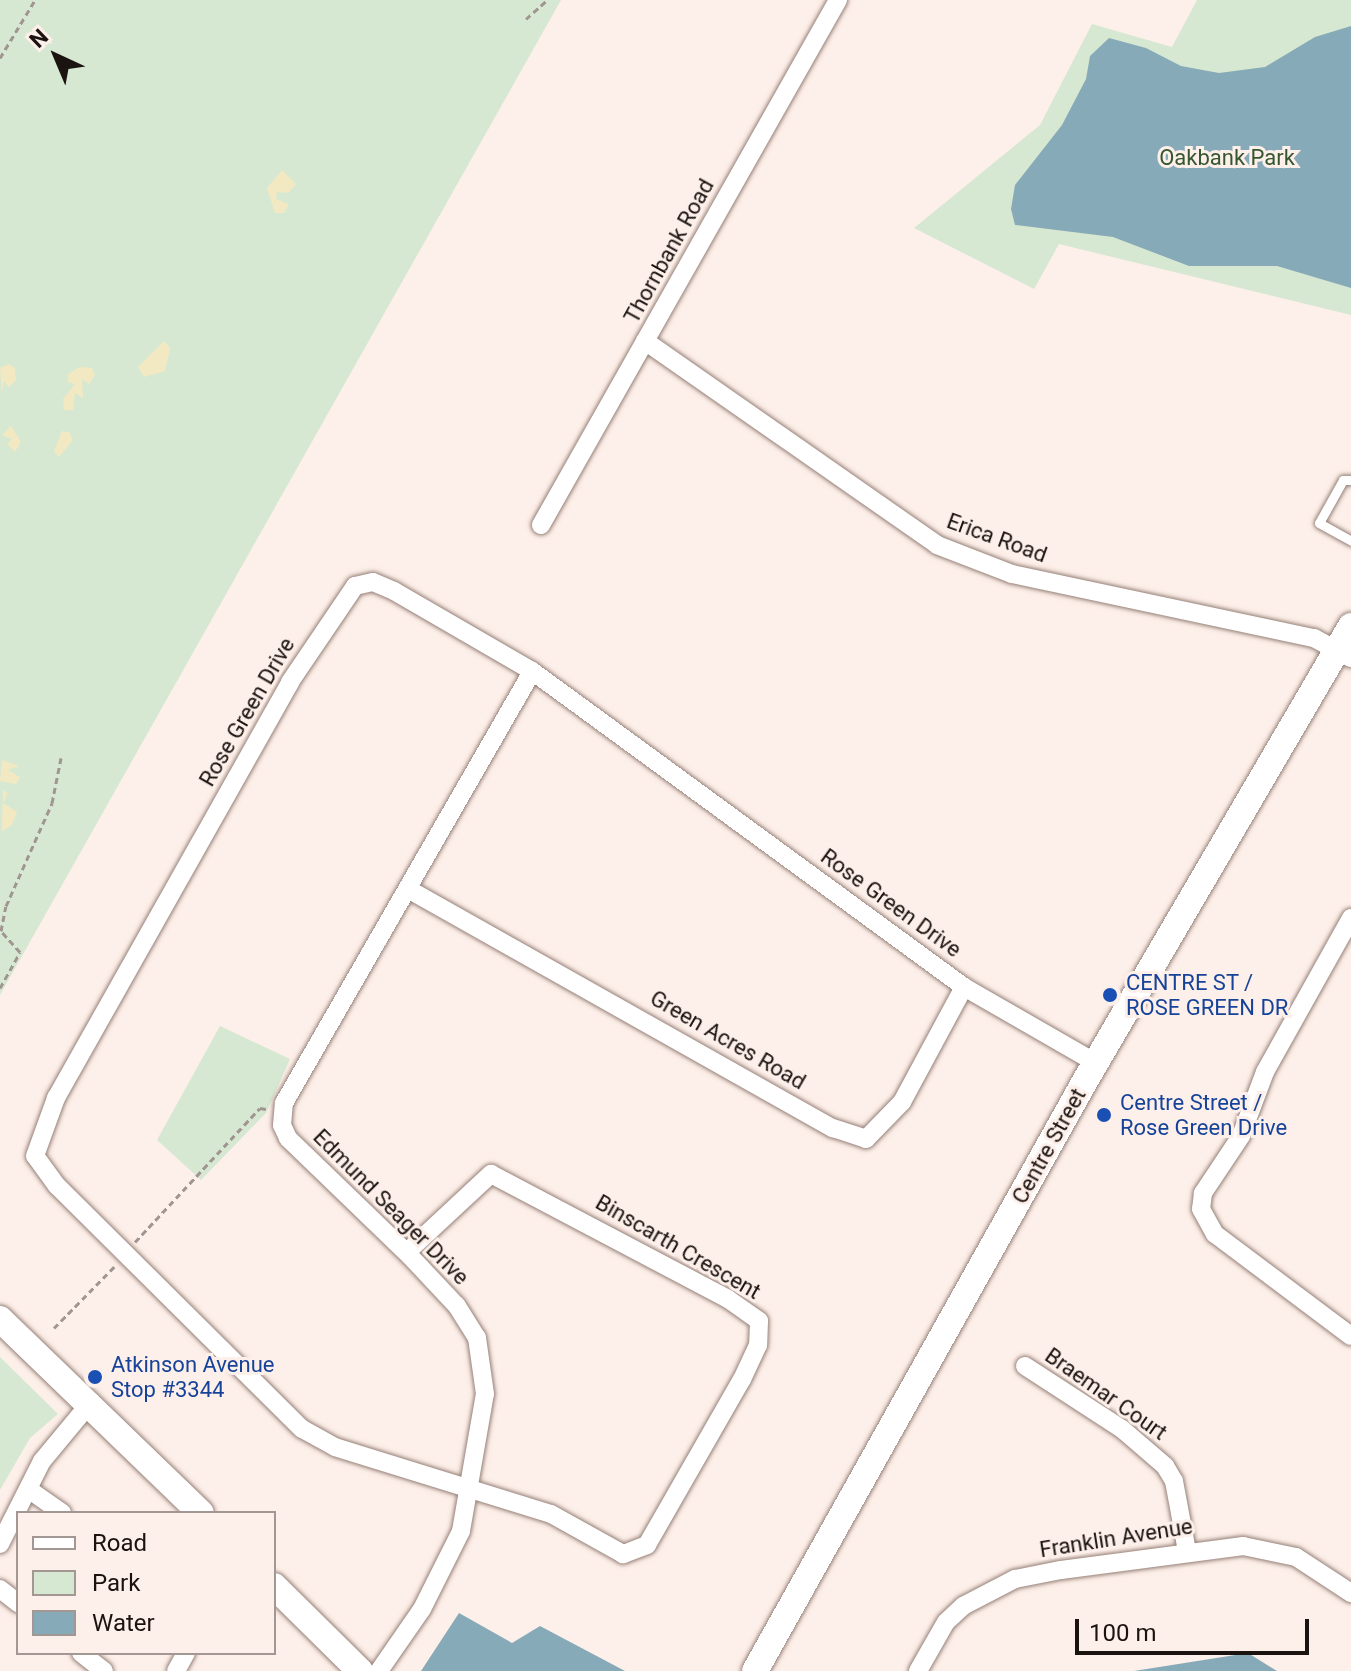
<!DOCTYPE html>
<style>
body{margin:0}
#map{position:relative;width:1351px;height:1671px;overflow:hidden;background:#fdefe9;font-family:Roboto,sans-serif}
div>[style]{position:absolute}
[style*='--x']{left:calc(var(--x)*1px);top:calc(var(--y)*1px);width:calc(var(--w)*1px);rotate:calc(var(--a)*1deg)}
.green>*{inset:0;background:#d6e8d2}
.sand>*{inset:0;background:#f2e9c3}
.water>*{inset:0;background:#87aab8}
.path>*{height:3px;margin-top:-1.5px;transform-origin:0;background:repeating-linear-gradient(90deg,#a09590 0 6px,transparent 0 10px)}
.roads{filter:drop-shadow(0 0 2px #958077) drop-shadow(0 0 2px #958077)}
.lane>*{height:9px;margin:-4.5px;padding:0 4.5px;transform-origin:4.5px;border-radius:4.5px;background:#fff}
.street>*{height:18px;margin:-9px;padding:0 9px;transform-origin:9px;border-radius:9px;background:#fff}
.secondary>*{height:26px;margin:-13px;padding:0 13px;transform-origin:13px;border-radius:13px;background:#fff}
.dots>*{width:22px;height:22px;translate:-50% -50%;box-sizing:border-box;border:4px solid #fdefe9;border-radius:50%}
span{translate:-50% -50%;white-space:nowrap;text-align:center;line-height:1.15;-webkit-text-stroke:6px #fdefe9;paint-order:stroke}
.park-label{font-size:22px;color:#355730}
.street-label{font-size:22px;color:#1a130f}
.transit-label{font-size:22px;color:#164399}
.left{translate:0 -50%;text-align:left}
.legend{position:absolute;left:16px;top:1511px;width:260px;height:144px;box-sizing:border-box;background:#fdefe9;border:2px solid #a29792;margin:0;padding:10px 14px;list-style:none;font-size:24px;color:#1a130f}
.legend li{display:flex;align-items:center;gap:16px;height:40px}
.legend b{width:40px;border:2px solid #a29792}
.north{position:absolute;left:16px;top:16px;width:80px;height:80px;-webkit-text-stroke:6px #fdefe9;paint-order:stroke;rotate:316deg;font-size:22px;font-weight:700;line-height:32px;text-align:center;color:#1a130f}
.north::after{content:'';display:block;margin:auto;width:28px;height:36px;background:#1a130f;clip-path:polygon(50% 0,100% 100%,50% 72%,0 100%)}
.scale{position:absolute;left:1075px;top:1619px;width:234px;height:36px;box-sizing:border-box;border:4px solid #1a130f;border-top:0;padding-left:10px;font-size:24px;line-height:28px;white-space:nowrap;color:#1a130f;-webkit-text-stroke:6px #fdefe9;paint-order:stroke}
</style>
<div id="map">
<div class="green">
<div style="clip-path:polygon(0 0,561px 0,0 995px)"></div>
<div style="clip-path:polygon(1197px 0,1351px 0,1351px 315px,1059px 244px,1034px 289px,914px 228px,1040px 125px,1092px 24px,1172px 47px)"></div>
<div style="clip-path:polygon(220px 1026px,290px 1059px,266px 1113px,201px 1180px,157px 1140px)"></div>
<div style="clip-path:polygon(0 1357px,58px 1414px,30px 1438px,0 1490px)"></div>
</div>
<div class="sand">
<div style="clip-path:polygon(282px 170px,296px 184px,288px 193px,277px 192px,276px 199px,289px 204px,284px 213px,275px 213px,267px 188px)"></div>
<div style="clip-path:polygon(164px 341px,170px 348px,165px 371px,144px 377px,138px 367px)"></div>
<div style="clip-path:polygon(9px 364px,15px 368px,16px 380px,9px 387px,4px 381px,2px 392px,0 368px)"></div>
<div style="clip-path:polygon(80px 367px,92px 368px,95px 375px,89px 384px,82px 379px,83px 398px,75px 393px,73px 410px,64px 410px,63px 399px,75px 384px,68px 382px,68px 374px)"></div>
<div style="clip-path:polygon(11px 426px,21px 442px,15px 452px,7px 444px,12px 439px,2px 435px)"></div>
<div style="clip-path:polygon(62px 431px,69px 432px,73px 440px,59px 457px,54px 451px)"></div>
<div style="clip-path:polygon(2px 760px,19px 766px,8px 770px,20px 777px,16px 784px,0 781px)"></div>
<div style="clip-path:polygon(3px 790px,8px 793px,3px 803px,17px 812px,12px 825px,2px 831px)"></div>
</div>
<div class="water">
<div style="clip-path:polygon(1351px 26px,1351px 288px,1277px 266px,1189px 266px,1113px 237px,1015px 225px,1011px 209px,1015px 185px,1062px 125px,1086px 79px,1090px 56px,1109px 38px,1146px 48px,1181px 66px,1219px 73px,1265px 67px,1315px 37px)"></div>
<div style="clip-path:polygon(459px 1613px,512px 1643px,540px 1626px,625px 1671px,421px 1671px)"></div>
<div style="clip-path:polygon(1248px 1653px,1277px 1671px,1134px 1671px)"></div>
</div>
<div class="path">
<div style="--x:526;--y:19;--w:28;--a:-42"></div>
<div style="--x:0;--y:58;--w:68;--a:-58.9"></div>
<div style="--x:0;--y:988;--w:41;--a:-60.9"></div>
<div style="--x:20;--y:952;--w:28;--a:-132"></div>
<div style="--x:1;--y:931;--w:25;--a:-79"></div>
<div style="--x:6;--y:906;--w:113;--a:-65.9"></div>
<div style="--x:52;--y:803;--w:46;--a:-78.7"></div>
<div style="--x:135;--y:1242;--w:183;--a:-47"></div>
<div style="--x:260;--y:1108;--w:6;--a:9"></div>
<div style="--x:54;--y:1328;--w:86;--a:-45.5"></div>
</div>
<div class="roads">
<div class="lane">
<div style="--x:1351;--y:480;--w:8;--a:180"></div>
<div style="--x:1343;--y:480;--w:49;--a:119.2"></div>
<div style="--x:1319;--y:523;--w:37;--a:29"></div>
</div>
<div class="street">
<div style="--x:645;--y:341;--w:356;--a:34.9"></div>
<div style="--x:937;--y:545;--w:80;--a:21.1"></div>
<div style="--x:1012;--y:574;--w:309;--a:12"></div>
<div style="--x:1314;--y:638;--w:42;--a:28.4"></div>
<div style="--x:541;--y:525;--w:603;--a:-60.5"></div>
<div style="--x:408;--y:889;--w:488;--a:29.4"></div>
<div style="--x:833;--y:1128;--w:35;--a:18"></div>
<div style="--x:866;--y:1139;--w:52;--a:-45.8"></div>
<div style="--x:902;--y:1102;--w:131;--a:-61.7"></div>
<div style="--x:1351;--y:918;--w:176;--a:119.2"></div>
<div style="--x:1265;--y:1072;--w:68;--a:110.6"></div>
<div style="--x:1241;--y:1136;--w:69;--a:123.7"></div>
<div style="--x:1203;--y:1193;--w:16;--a:97"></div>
<div style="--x:1201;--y:1209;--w:29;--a:61"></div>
<div style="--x:1215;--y:1234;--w:170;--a:36.9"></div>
<div style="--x:407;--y:1252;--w:115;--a:-42.9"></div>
<div style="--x:491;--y:1174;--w:268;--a:27.8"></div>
<div style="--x:728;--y:1299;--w:38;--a:35"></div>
<div style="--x:759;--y:1321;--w:24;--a:92"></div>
<div style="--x:758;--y:1345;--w:38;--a:115"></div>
<div style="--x:742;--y:1379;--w:191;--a:119.8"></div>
<div style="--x:647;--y:1545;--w:26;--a:159"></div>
<div style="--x:623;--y:1554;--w:82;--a:-150.9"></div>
<div style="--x:551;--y:1514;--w:226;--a:-162.8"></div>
<div style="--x:335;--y:1447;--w:38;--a:-151"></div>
<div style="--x:302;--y:1429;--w:345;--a:-135.2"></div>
<div style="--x:57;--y:1186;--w:37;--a:-126"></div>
<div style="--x:35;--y:1156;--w:62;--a:-70.1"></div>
<div style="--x:56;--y:1098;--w:477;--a:-60.6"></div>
<div style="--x:290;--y:682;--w:116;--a:-55.9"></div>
<div style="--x:355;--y:586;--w:18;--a:-13"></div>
<div style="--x:373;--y:582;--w:23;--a:23"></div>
<div style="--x:394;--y:591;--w:160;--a:30.1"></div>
<div style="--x:532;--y:671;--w:535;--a:36.18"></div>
<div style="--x:964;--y:987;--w:152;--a:29.9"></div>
<div style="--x:1025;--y:1366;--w:116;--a:33"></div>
<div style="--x:1122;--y:1429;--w:57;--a:40.7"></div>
<div style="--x:1165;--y:1466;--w:17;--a:59"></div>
<div style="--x:1174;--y:1481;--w:71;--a:79.5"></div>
<div style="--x:31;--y:1491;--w:38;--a:35"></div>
<div style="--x:0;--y:1544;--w:93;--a:-63.2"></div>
<div style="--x:42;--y:1461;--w:77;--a:-50.3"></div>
<div style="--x:0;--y:1589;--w:23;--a:38"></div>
<div style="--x:81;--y:1653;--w:29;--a:38"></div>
<div style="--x:176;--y:1671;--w:21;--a:-61"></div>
<div style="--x:379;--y:1671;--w:75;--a:-55.3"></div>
<div style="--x:422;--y:1609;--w:87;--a:-63.4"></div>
<div style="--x:461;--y:1531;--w:139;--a:-80.1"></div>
<div style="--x:485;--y:1394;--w:57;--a:-98.1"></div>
<div style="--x:477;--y:1338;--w:39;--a:-122"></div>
<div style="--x:456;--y:1305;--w:67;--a:-133.2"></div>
<div style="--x:410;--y:1256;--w:170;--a:-136"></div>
<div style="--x:288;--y:1138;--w:14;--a:-115"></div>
<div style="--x:282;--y:1125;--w:22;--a:-85"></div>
<div style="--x:284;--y:1103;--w:498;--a:-60.1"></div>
<div style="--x:918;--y:1671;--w:56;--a:-60.3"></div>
<div style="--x:946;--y:1622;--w:23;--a:-43"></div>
<div style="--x:963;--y:1606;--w:59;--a:-27.4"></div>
<div style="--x:1015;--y:1579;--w:47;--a:-11.1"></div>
<div style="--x:1061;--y:1570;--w:184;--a:-7.5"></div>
<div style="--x:1243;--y:1546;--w:54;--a:11.7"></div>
<div style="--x:1296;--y:1557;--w:66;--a:33.2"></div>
</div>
<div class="secondary">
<div style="--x:0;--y:1319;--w:279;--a:44"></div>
<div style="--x:274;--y:1586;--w:121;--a:44.7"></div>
<div style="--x:755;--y:1671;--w:676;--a:-60.78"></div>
<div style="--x:1085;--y:1081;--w:527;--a:-59.69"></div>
</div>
</div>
<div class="dots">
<div style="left:1110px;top:995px;background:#1a4fb4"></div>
<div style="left:1104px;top:1115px;background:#1a4fb4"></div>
<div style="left:95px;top:1377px;background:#1a4fb4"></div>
</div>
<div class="park-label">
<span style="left:1227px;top:158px">Oakbank Park</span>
</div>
<div class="street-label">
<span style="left:669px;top:251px;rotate:-61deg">Thornbank Road</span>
<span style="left:997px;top:538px;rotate:20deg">Erica Road</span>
<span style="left:247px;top:712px;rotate:-60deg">Rose Green Drive</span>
<span style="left:891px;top:903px;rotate:36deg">Rose Green Drive</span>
<span style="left:728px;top:1040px;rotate:30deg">Green Acres Road</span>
<span style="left:1049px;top:1146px;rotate:-61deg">Centre Street</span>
<span style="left:391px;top:1207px;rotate:45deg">Edmund Seager Drive</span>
<span style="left:678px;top:1247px;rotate:30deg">Binscarth Crescent</span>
<span style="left:1106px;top:1394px;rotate:35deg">Braemar Court</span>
<span style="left:1116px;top:1538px;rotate:-9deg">Franklin Avenue</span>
</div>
<div class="transit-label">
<span class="left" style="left:1126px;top:995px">CENTRE ST /<br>ROSE GREEN DR</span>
<span class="left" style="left:1120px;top:1115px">Centre Street /<br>Rose Green Drive</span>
<span class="left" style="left:111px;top:1377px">Atkinson Avenue<br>Stop #3344</span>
</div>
<ul class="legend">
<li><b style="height:10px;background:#fff"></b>Road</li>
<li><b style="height:22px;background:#d6e8d2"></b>Park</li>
<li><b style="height:22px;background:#87aab8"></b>Water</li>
</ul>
<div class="north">N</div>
<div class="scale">100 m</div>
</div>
